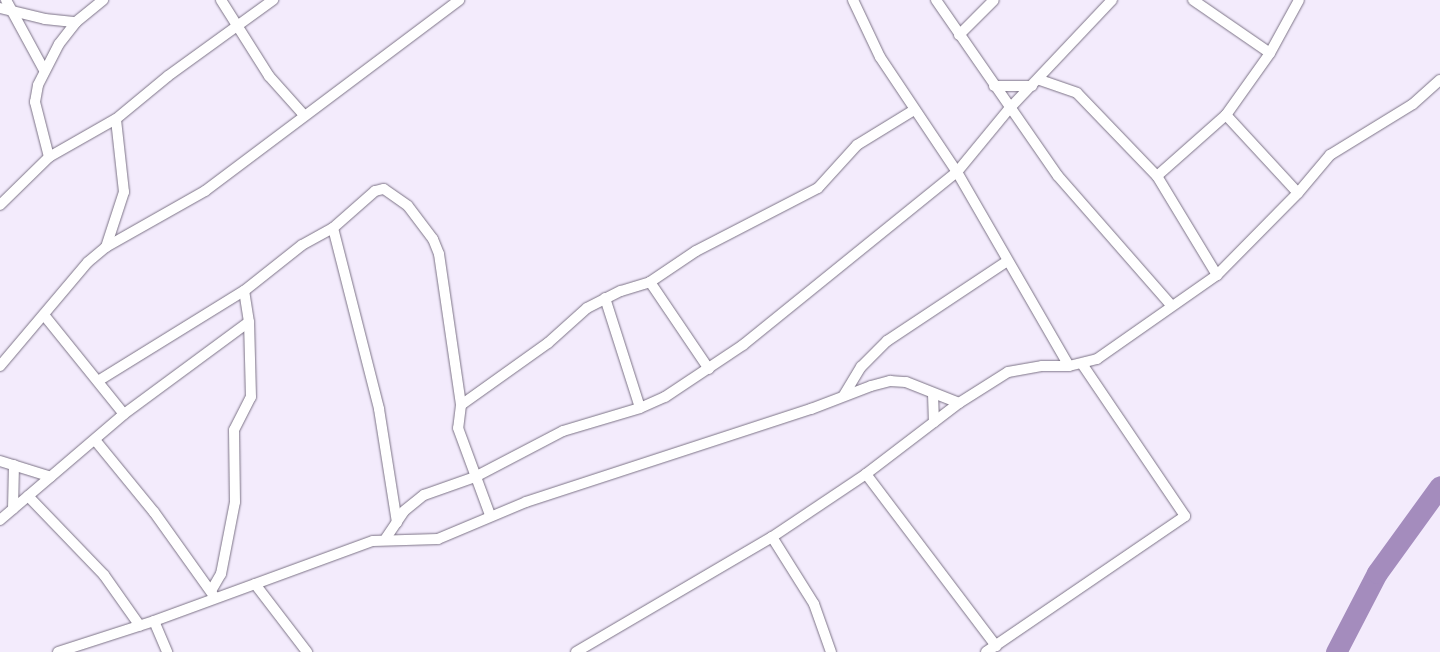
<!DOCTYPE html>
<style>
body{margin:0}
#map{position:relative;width:1440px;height:652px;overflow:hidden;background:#f3ebfc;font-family:"Varela Round",sans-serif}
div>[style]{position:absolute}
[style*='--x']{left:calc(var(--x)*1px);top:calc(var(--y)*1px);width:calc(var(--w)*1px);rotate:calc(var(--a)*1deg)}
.river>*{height:21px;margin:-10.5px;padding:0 10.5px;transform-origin:10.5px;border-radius:10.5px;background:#a48cbd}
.roads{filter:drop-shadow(0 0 1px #7c7386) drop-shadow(0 0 1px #7c7386)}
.street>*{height:10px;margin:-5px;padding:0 5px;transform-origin:5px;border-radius:5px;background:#fff}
span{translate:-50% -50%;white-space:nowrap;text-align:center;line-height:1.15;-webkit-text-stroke:4px #fff;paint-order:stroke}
</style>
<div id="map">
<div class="river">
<div style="--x:1336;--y:652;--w:89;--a:-62.6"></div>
<div style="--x:1377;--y:573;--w:107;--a:-54.1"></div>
</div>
<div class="roads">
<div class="street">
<div style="--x:6;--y:0;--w:80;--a:61.5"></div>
<div style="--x:221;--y:0;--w:90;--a:57.7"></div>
<div style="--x:269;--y:76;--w:51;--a:48.2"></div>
<div style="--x:853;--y:0;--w:63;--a:64.7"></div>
<div style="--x:880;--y:57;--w:138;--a:56.2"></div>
<div style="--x:957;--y:172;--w:224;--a:60"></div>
<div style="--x:936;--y:0;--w:214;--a:55.3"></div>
<div style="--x:1058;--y:176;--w:171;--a:48.8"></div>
<div style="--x:1193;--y:0;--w:93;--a:34.5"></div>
<div style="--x:0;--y:8;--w:46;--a:13.7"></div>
<div style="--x:45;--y:19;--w:31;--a:6"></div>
<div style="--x:959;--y:35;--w:49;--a:-45"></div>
<div style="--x:1040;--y:80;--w:39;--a:19"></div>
<div style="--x:1077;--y:93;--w:115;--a:46.1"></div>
<div style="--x:1157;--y:176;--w:116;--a:58.8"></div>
<div style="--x:994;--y:86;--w:38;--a:0"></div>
<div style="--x:1226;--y:115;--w:106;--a:47.3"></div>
<div style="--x:49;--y:157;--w:57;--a:-104.3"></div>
<div style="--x:35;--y:102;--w:17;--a:-80"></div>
<div style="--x:38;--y:85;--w:46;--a:-62.9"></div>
<div style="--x:59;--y:44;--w:28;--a:-52"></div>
<div style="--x:76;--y:22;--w:35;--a:-39"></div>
<div style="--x:1157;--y:176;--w:92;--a:-41.5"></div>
<div style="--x:1226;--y:115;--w:76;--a:-54.6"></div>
<div style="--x:1270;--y:53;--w:60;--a:-61.3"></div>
<div style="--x:0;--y:205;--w:69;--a:-44.4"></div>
<div style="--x:49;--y:157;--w:77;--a:-29.6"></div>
<div style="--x:116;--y:119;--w:67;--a:-39.6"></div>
<div style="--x:168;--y:76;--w:130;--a:-35.9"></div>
<div style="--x:333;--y:228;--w:187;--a:75.7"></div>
<div style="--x:379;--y:409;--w:115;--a:81"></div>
<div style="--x:106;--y:247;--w:58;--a:-71.9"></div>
<div style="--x:124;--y:192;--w:73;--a:-96.3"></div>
<div style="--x:650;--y:282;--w:105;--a:55.9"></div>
<div style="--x:605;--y:298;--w:115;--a:72.3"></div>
<div style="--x:44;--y:315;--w:127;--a:51.1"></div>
<div style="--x:0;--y:366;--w:136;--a:-49.8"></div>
<div style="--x:88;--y:262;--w:23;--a:-40"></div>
<div style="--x:106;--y:247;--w:114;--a:-29.5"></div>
<div style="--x:205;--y:191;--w:318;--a:-36.9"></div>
<div style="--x:98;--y:381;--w:172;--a:-31.7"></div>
<div style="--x:244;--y:291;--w:74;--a:-38.4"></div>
<div style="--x:302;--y:245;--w:35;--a:-29"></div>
<div style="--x:333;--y:228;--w:56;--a:-41.4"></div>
<div style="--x:375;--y:191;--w:9;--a:-13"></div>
<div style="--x:384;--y:189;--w:29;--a:35"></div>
<div style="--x:408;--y:206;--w:41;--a:52.9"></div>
<div style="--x:433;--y:239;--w:16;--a:68"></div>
<div style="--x:439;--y:254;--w:153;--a:81.7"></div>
<div style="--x:461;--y:405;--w:23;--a:97"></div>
<div style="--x:458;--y:428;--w:93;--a:69.8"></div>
<div style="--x:933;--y:394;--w:28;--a:88"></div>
<div style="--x:844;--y:395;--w:33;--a:-59"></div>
<div style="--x:861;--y:367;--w:37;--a:-45"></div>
<div style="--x:887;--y:341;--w:143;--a:-33.6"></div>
<div style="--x:461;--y:405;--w:107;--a:-35.5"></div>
<div style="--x:548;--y:343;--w:52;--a:-41.9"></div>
<div style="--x:587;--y:308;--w:38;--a:-27"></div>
<div style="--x:621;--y:291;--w:30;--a:-17"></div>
<div style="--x:650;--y:282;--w:55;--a:-34"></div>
<div style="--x:696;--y:251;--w:137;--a:-27.3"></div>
<div style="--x:818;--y:188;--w:58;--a:-47.8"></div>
<div style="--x:857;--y:145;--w:67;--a:-31.6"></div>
<div style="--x:95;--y:440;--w:93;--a:50.7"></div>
<div style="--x:154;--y:512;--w:103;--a:54.5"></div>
<div style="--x:0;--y:461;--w:53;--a:17.4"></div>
<div style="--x:866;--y:474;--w:216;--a:52.9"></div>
<div style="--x:28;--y:496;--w:110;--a:46.1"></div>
<div style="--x:104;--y:575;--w:62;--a:54.8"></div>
<div style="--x:13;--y:509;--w:44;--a:-88.7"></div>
<div style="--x:0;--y:520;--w:163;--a:-40.5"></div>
<div style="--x:124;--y:414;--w:155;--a:-36.4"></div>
<div style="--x:772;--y:537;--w:79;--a:57.9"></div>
<div style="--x:814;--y:604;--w:51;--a:70.5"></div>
<div style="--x:386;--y:538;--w:32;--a:-56"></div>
<div style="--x:404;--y:511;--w:26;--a:-39"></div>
<div style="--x:424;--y:495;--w:54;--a:-19.4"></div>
<div style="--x:475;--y:477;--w:99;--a:-27.6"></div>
<div style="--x:563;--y:431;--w:80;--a:-16.6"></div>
<div style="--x:640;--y:408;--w:27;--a:-24"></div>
<div style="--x:665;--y:397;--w:94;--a:-33.7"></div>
<div style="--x:743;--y:345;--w:275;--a:-39"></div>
<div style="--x:957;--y:172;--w:82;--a:-50.5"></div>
<div style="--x:1009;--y:109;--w:150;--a:-46.6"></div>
<div style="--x:255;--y:584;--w:86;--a:52.6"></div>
<div style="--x:211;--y:591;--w:20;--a:-60"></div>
<div style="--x:221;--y:574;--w:73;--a:-79"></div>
<div style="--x:235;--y:502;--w:72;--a:-90.8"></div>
<div style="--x:234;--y:430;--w:37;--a:-63"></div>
<div style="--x:251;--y:397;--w:75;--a:-91.5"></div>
<div style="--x:249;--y:322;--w:31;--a:-99"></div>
<div style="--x:154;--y:621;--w:34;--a:67"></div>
<div style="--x:58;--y:652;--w:101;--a:-17.9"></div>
<div style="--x:154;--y:621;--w:233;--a:-20.1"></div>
<div style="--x:373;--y:541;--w:65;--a:-1.8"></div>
<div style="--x:438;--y:539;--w:95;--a:-22.8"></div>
<div style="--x:526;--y:502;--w:300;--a:-18.1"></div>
<div style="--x:811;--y:409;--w:64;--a:-21"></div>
<div style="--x:871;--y:386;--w:20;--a:-15"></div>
<div style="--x:890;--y:381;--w:16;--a:4"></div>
<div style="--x:906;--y:382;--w:57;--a:21.6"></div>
<div style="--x:576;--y:652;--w:227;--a:-30.4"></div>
<div style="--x:772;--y:537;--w:113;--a:-33.8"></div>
<div style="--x:866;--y:474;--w:117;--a:-37.4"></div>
<div style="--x:959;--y:403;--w:58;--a:-32.3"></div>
<div style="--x:1008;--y:372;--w:35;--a:-10"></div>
<div style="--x:1042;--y:366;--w:27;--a:0"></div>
<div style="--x:1069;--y:366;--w:29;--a:-14"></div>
<div style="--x:1097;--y:359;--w:146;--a:-35"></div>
<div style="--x:1217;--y:275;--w:115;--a:-45.4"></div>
<div style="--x:1298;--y:193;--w:50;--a:-49.9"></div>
<div style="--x:1330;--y:155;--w:97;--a:-31.6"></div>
<div style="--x:1413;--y:104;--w:36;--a:-42"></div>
<div style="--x:986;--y:652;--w:241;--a:-34.3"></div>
<div style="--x:1185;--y:516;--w:184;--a:-124.1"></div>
</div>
</div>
</div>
